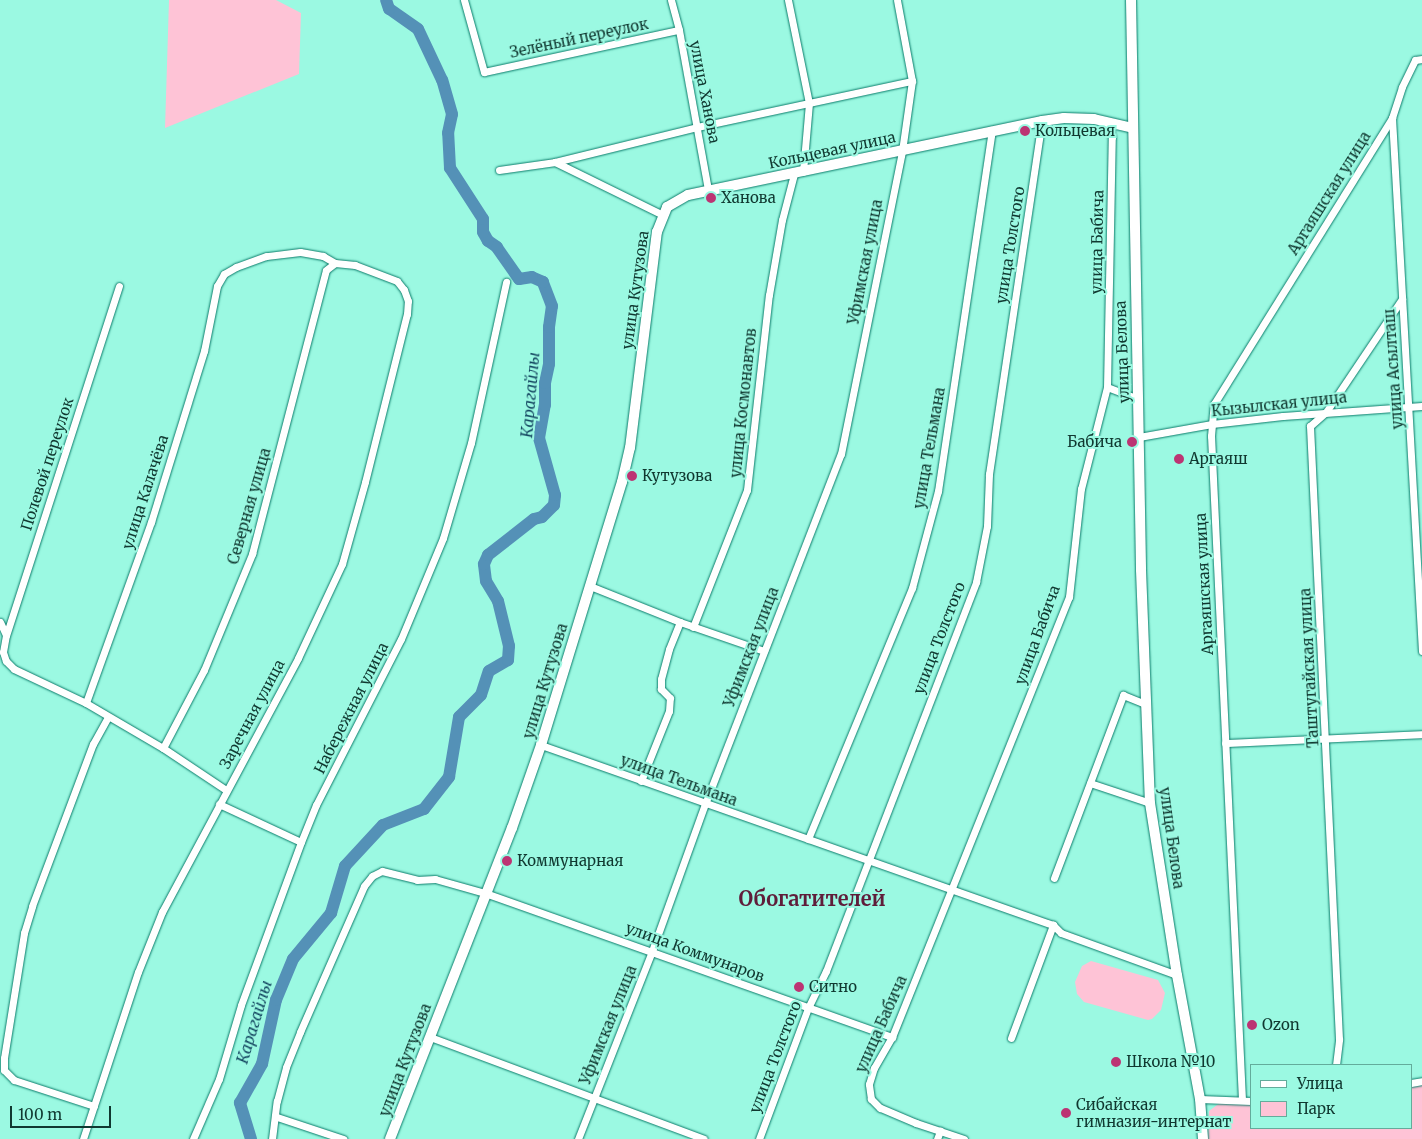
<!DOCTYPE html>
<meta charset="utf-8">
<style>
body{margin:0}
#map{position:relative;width:1422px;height:1139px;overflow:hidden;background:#9bf9e2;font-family:Merriweather,serif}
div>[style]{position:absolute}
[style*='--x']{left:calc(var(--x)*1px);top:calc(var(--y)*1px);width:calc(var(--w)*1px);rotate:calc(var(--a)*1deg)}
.green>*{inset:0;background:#fec3d6}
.river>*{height:12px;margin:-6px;padding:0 6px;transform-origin:6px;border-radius:6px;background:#5491b7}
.roads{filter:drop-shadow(0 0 1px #0b7c6a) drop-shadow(0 0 1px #0b7c6a)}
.minor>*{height:7px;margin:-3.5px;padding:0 3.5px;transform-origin:3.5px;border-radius:3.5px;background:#fff}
.secondary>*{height:10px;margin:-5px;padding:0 5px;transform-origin:5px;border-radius:5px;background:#fff}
.dots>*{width:14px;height:14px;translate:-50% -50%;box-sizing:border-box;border:2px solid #9bf9e2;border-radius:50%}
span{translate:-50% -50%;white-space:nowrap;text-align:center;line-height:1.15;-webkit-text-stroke:4px #9bf9e2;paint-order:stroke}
.street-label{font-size:15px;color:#103830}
.poi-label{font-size:15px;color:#103830}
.left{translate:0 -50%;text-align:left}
.right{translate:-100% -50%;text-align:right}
.water-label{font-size:16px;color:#144660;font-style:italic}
.district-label{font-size:20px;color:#5f1d3a;font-weight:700}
.legend{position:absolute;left:1250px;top:1064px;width:162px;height:65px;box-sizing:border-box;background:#9bf9e2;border:1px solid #63ac9b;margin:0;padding:6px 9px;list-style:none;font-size:15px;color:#103830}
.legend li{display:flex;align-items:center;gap:10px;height:25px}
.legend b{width:25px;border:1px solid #63ac9b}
.scale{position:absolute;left:10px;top:1106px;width:101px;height:22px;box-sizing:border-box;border:2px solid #103830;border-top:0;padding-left:6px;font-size:15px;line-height:18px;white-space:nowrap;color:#103830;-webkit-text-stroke:4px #9bf9e2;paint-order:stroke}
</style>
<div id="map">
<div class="green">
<div style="clip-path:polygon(169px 0,276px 0,301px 13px,299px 74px,165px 128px)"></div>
<div style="clip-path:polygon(1091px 961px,1158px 980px,1165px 993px,1161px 1010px,1152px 1019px,1148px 1020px,1084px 1002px,1077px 994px,1075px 982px,1082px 966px)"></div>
<div style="clip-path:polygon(1422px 1083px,1422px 1139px,1208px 1139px,1209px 1111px,1221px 1102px,1251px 1101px,1251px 1128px,1411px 1128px,1411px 1085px)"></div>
</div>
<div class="river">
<div style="--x:251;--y:1139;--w:38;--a:-107"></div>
<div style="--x:240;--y:1103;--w:45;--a:-60.6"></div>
<div style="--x:262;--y:1064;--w:66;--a:-77.7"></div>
<div style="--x:276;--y:1000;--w:44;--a:-67.5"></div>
<div style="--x:293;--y:959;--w:60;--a:-50.4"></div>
<div style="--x:331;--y:913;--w:49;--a:-73.4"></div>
<div style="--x:345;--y:866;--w:56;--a:-47.2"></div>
<div style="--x:383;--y:825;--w:44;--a:-21.3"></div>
<div style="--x:424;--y:809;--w:41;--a:-52"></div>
<div style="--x:449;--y:777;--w:61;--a:-80.5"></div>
<div style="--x:459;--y:717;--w:31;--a:-45"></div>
<div style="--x:481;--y:695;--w:25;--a:-72"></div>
<div style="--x:489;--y:671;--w:22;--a:-30"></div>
<div style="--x:508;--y:660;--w:14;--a:-86"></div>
<div style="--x:509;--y:646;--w:46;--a:-103.7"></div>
<div style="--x:498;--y:601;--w:23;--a:-121"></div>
<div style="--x:486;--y:581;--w:17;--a:-97"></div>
<div style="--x:484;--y:564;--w:10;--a:-66"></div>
<div style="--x:488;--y:555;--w:58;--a:-38"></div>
<div style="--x:534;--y:519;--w:8;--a:-14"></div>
<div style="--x:542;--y:517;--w:17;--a:-45"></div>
<div style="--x:554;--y:505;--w:10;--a:-84"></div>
<div style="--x:555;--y:495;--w:59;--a:-105.7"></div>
<div style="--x:539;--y:438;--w:34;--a:-80"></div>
<div style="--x:545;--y:405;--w:22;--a:-90"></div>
<div style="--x:545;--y:383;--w:19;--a:-78"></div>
<div style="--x:549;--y:364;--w:37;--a:-90"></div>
<div style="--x:549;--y:327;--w:21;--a:-82"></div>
<div style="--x:552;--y:306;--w:26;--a:-111"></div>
<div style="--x:543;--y:282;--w:12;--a:-156"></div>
<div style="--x:532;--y:277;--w:13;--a:171"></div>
<div style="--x:519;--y:279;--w:39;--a:-125"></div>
<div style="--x:497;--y:247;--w:11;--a:-146"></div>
<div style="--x:488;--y:241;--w:10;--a:-119"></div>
<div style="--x:483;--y:232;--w:13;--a:-90"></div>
<div style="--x:483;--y:219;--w:61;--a:-122.9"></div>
<div style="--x:450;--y:168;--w:35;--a:-93"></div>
<div style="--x:448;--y:133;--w:19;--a:-78"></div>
<div style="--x:452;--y:114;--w:35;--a:-106"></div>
<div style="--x:442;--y:80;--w:56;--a:-115.2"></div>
<div style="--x:418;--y:29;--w:35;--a:-145"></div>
<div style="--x:389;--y:9;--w:9;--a:-108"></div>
</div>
<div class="roads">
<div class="minor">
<div style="--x:464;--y:0;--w:75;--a:74.5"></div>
<div style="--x:484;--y:72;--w:199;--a:-12.2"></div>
<div style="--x:671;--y:0;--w:31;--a:75"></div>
<div style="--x:679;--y:30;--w:163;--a:79.7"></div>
<div style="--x:788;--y:0;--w:105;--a:78.5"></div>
<div style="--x:809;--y:103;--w:69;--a:95"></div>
<div style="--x:1422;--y:59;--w:7;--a:172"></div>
<div style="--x:1415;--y:60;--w:30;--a:116"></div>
<div style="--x:1402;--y:87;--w:33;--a:108"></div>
<div style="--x:1392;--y:118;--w:534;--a:86.78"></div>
<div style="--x:555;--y:162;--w:120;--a:26.1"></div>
<div style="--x:499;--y:170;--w:57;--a:-8.1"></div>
<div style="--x:555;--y:162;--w:146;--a:-13.8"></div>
<div style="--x:697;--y:127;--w:220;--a:-12.1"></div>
<div style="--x:119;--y:286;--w:367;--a:107.9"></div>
<div style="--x:6;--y:635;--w:17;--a:100"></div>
<div style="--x:3;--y:652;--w:9;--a:72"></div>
<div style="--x:6;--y:661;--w:11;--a:45"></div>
<div style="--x:14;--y:669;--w:80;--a:25.3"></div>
<div style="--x:86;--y:703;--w:89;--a:30.3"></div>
<div style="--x:163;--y:748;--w:76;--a:33.7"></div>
<div style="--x:1107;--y:387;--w:33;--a:21"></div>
<div style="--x:1139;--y:437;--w:74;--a:-10.1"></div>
<div style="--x:1212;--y:424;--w:71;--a:-6.4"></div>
<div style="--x:1283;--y:416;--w:139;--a:-4.1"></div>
<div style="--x:590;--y:586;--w:97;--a:21.8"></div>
<div style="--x:680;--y:622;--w:89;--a:19"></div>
<div style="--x:0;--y:622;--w:14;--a:65"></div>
<div style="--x:693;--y:627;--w:147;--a:-68.5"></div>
<div style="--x:747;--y:490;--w:196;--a:-83.6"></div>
<div style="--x:769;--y:295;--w:76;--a:-80.2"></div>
<div style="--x:782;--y:220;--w:48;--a:-75.4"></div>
<div style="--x:1225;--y:743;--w:197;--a:-2.6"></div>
<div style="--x:541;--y:745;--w:543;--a:19.37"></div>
<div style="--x:1053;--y:925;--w:11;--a:45"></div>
<div style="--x:1061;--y:933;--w:123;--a:19.9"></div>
<div style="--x:163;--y:748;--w:88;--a:-62.3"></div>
<div style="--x:204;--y:670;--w:126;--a:-67.5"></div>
<div style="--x:252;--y:554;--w:293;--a:-75.4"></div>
<div style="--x:326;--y:270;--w:11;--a:-38"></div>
<div style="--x:641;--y:781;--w:75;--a:-68.2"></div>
<div style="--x:669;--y:711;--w:13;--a:-86"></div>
<div style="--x:670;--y:698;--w:13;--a:-135"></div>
<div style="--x:661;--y:689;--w:10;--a:-90"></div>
<div style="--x:661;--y:679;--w:31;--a:-75"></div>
<div style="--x:669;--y:649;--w:29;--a:-68"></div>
<div style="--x:1090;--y:783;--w:63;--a:18.4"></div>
<div style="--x:219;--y:804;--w:90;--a:24.9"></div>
<div style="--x:808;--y:839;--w:272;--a:-67.5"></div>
<div style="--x:912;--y:588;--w:100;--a:-75"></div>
<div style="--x:938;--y:491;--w:365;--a:-81.5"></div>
<div style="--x:1054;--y:878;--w:196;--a:-69.3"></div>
<div style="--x:1123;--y:695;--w:24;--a:22"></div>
<div style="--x:430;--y:1037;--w:292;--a:20.4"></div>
<div style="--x:1011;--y:1038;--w:121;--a:-69.6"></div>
<div style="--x:1336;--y:1065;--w:26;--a:-83"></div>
<div style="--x:1339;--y:1039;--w:614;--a:-92.71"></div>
<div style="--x:1310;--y:426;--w:21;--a:-41"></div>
<div style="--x:1326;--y:412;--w:136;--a:-56.1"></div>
<div style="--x:1411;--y:1083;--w:11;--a:-10"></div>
<div style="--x:1200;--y:1099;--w:51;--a:2.2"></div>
<div style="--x:1242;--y:1100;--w:665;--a:-92.67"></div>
<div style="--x:1211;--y:436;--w:32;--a:-85"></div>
<div style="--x:1214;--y:404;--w:337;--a:-58.1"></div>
<div style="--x:94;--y:1106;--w:84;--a:-162"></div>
<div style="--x:14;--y:1080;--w:14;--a:-135"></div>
<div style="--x:4;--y:1070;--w:12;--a:-90"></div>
<div style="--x:4;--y:1058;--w:127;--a:-80.9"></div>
<div style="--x:24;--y:933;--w:28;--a:-73"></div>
<div style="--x:32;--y:906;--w:173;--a:-69.4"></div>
<div style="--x:93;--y:744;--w:31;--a:-61"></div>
<div style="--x:277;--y:1117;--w:70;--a:18.4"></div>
<div style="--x:83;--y:1139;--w:176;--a:-71.8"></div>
<div style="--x:138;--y:972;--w:65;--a:-68.2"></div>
<div style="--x:162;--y:912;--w:288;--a:-61.8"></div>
<div style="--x:298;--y:658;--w:104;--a:-64.9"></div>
<div style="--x:342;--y:564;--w:85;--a:-74.3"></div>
<div style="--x:365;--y:482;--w:173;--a:-76"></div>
<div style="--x:407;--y:314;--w:13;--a:-86"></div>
<div style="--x:408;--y:301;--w:12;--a:-110"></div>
<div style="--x:404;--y:290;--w:11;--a:-128"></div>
<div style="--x:397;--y:281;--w:45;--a:-159.1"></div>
<div style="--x:355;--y:265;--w:20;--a:-174"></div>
<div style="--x:335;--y:263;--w:14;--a:-150"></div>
<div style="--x:323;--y:256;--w:23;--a:-170"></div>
<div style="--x:300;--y:252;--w:34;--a:173"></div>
<div style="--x:266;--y:256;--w:32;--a:160"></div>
<div style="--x:236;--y:267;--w:14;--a:150"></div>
<div style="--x:224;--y:274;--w:14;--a:120"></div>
<div style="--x:217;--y:286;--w:66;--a:101.3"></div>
<div style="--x:204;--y:351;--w:179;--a:107.2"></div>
<div style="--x:151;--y:522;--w:192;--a:109.8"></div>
<div style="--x:193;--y:1139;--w:65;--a:-66.6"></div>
<div style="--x:219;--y:1079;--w:77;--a:-73.4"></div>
<div style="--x:241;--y:1005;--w:174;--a:-69.8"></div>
<div style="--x:301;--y:842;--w:40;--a:-68"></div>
<div style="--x:316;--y:805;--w:186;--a:-62.9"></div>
<div style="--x:401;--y:639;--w:109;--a:-67.4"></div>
<div style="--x:443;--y:538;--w:99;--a:-73.6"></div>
<div style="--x:471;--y:443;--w:165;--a:-77.7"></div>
<div style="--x:272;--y:1139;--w:38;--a:-83"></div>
<div style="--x:277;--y:1101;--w:35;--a:-75"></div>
<div style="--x:286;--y:1067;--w:38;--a:-68"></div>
<div style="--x:300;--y:1032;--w:159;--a:-66.3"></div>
<div style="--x:364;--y:886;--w:13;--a:-51"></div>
<div style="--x:372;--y:876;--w:11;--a:-27"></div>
<div style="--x:382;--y:871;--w:36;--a:14"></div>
<div style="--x:417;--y:880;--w:18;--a:-3"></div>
<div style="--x:435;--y:879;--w:55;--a:15.8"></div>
<div style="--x:488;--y:894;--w:429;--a:19.5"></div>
<div style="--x:578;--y:1139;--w:202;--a:-68.5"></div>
<div style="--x:652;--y:951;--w:156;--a:-70.2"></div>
<div style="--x:705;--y:804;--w:375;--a:-68.8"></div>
<div style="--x:841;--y:454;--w:309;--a:-78.6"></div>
<div style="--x:902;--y:151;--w:71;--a:-81.9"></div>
<div style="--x:912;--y:81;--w:82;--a:-100.5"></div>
<div style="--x:759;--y:1139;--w:140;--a:-69.5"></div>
<div style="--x:808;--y:1008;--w:41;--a:-64.1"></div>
<div style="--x:826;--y:971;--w:417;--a:-68.9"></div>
<div style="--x:976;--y:582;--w:57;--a:-78.9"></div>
<div style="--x:987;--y:526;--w:52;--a:-87.8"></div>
<div style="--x:989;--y:474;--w:357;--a:-81.5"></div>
<div style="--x:937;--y:1139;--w:9;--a:-69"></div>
<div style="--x:964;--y:1139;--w:51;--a:-161.6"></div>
<div style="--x:916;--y:1123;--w:39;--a:-157"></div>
<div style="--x:880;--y:1108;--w:13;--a:-135"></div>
<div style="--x:871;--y:1099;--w:15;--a:-98"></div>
<div style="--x:869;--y:1084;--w:17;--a:-73"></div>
<div style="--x:874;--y:1068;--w:36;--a:-60"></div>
<div style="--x:892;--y:1037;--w:474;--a:-68.1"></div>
<div style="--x:1069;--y:597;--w:109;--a:-83.7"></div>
<div style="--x:1081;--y:489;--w:105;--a:-75.7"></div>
<div style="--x:1107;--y:387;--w:250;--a:-88.9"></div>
<div style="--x:1112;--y:137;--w:15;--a:-106"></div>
</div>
<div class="secondary">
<div style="--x:1131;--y:0;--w:570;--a:88.99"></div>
<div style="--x:1141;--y:570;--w:233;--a:87.8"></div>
<div style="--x:1150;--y:803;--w:174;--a:81.1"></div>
<div style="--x:1177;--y:975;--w:126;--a:79.5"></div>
<div style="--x:1200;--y:1099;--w:40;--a:85.7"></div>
<div style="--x:390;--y:1139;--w:334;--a:-68.6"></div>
<div style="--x:512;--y:828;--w:88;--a:-70.7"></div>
<div style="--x:541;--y:745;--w:275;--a:-72.9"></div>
<div style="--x:622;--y:482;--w:35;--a:-77"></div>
<div style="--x:630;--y:448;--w:218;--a:-82.9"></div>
<div style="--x:657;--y:232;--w:27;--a:-68"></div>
<div style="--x:667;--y:207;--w:24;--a:-30"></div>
<div style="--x:688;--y:195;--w:362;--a:-11.8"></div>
<div style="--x:1042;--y:121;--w:22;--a:-8"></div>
<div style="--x:1064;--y:118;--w:30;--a:2"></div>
<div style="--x:1094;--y:119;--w:40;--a:13"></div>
</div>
</div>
<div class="dots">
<div style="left:1025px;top:131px;background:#bc3473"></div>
<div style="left:711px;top:198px;background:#bc3473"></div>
<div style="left:1132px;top:442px;background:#bc3473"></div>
<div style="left:1179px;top:459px;background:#bc3473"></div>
<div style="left:632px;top:476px;background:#bc3473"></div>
<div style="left:507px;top:861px;background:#bc3473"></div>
<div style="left:799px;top:987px;background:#bc3473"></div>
<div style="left:1252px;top:1025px;background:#bc3473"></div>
<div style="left:1116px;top:1062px;background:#bc3473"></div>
<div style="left:1066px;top:1113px;background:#bc3473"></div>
</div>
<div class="street-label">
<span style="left:579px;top:38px;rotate:-12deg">Зелёный переулок</span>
<span style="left:705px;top:92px;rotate:79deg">улица Ханова</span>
<span style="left:832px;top:150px;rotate:-12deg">Кольцевая улица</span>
<span style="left:1329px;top:193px;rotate:-58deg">Аргаяшская улица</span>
<span style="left:1097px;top:242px;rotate:-89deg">улица Бабича</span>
<span style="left:1010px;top:245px;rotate:-81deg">улица Толстого</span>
<span style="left:865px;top:262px;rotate:-79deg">Уфимская улица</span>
<span style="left:635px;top:290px;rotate:-82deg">улица Кутузова</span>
<span style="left:1122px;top:352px;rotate:-92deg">улица Белова</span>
<span style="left:1393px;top:369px;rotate:-94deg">улица Асылташ</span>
<span style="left:743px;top:403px;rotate:-84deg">улица Космонавтов</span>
<span style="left:1279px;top:404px;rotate:-6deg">Кызылская улица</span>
<span style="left:929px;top:448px;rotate:-80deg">улица Тельмана</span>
<span style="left:47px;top:464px;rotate:-72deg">Полевой переулок</span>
<span style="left:145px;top:492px;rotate:-72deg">улица Калачёва</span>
<span style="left:249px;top:506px;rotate:-74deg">Северная улица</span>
<span style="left:1204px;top:584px;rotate:-93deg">Аргаяшская улица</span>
<span style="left:1037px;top:635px;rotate:-70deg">улица Бабича</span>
<span style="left:939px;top:638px;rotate:-69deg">улица Толстого</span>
<span style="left:751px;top:647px;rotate:-69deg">Уфимская улица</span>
<span style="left:1309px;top:668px;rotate:-93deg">Таштугайская улица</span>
<span style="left:545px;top:681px;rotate:-73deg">улица Кутузова</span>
<span style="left:351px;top:708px;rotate:-63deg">Набережная улица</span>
<span style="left:252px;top:714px;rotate:-62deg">Заречная улица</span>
<span style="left:679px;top:780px;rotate:20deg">улица Тельмана</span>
<span style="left:1172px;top:838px;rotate:82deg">улица Белова</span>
<span style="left:695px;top:952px;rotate:20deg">улица Коммунаров</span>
<span style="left:881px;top:1024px;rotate:-66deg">улица Бабича</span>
<span style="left:608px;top:1025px;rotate:-68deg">Уфимская улица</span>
<span style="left:775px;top:1057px;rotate:-69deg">улица Толстого</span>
<span style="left:405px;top:1060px;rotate:-69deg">улица Кутузова</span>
</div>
<div class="poi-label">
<span class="left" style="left:1035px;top:131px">Кольцевая</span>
<span class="left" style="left:721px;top:198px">Ханова</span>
<span class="right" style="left:1122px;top:442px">Бабича</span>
<span class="left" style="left:1189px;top:459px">Аргаяш</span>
<span class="left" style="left:642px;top:476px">Кутузова</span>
<span class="left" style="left:517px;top:861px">Коммунарная</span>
<span class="left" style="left:809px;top:987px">Ситно</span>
<span class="left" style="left:1262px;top:1025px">Ozon</span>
<span class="left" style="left:1126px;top:1062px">Школа №10</span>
<span class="left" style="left:1076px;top:1113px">Сибайская<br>гимназия-интернат</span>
</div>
<div class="water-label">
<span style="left:530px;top:395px;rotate:-85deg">Карагайлы</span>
<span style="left:254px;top:1022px;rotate:-73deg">Карагайлы</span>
</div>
<div class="district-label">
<span style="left:812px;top:898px">Обогатителей</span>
</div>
<ul class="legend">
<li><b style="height:6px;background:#fff"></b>Улица</li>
<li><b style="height:14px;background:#fec3d6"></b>Парк</li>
</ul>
<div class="scale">100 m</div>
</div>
